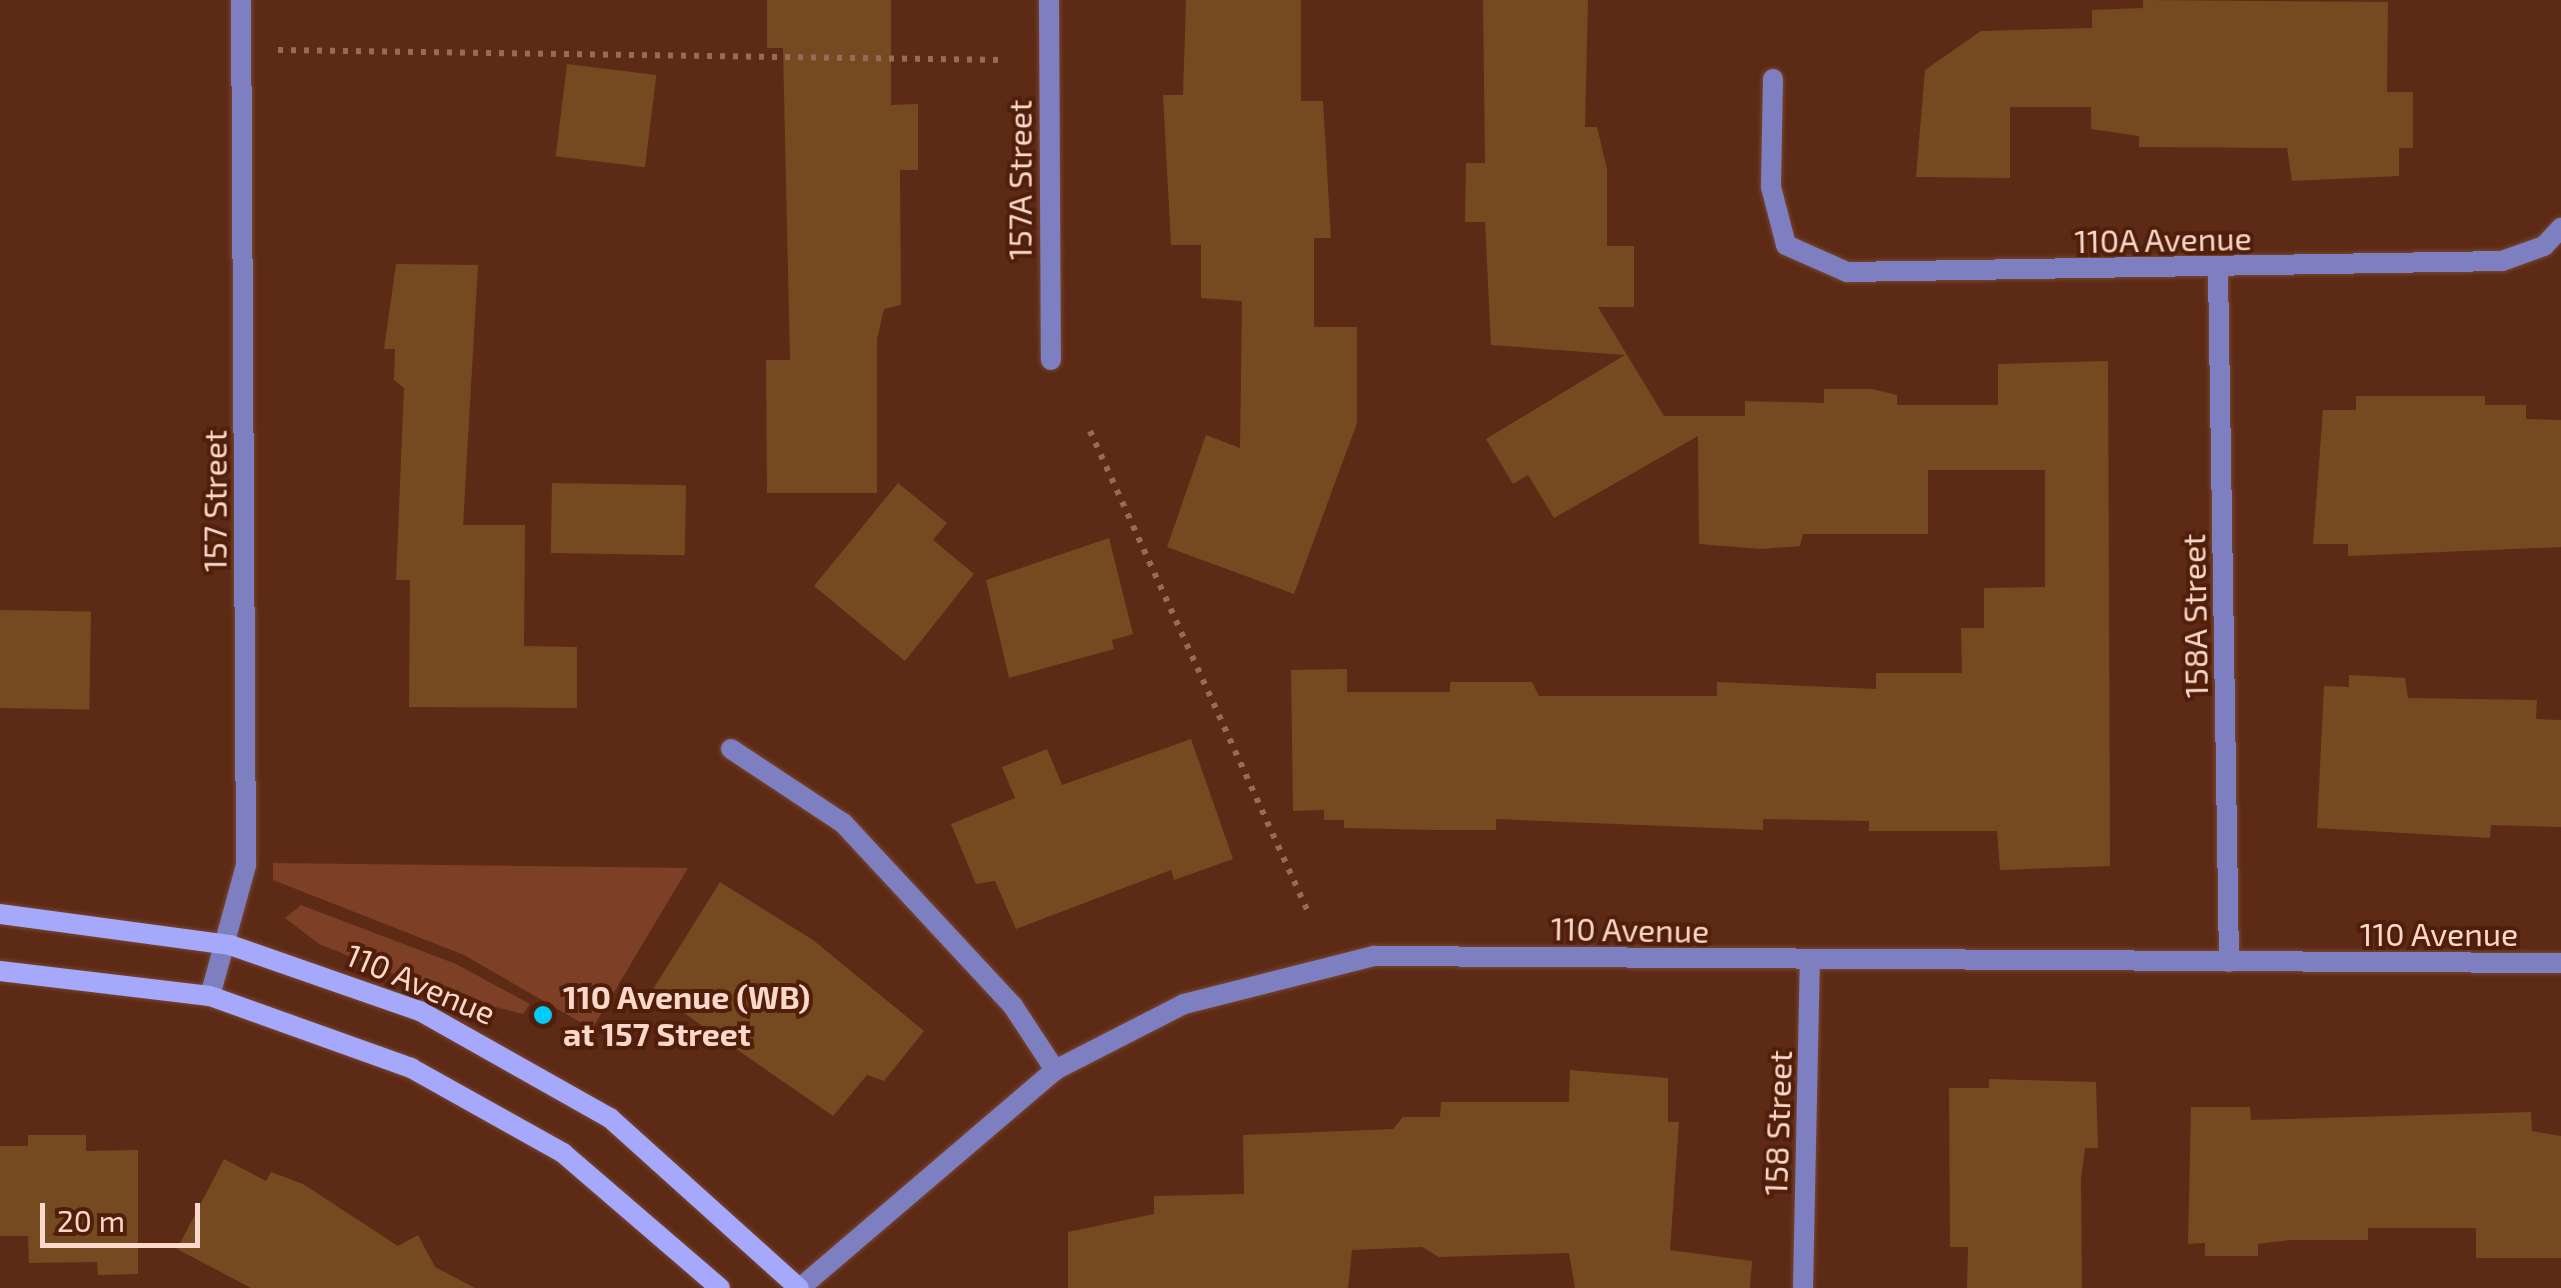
<!DOCTYPE html>
<style>
body{margin:0}
#map{position:relative;width:2561px;height:1288px;overflow:hidden;background:#5d2a15;font-family:"Exo 2",sans-serif}
div>[style]{position:absolute}
[style*='--x']{left:calc(var(--x)*1px);top:calc(var(--y)*1px);width:calc(var(--w)*1px);rotate:calc(var(--a)*1deg)}
.green>*{inset:0;background:#7d3f25}
.building>*{inset:0;background:#764a20;transform-origin:0 0}
.path>*{height:6px;margin-top:-3px;transform-origin:0;background:repeating-linear-gradient(90deg,#976b59 0 5px,transparent 0 13px)}
.roads{filter:drop-shadow(0 0 2px #764632) drop-shadow(0 0 2px #764632)}
.lane>*{height:20px;margin:-10px;padding:0 10px;transform-origin:10px;border-radius:10px;background:#7e7fc1}
.street>*{height:20px;margin:-10px;padding:0 10px;transform-origin:10px;border-radius:10px;background:#7e7fc1}
.secondary>*{height:20px;margin:-10px;padding:0 10px;transform-origin:10px;border-radius:10px;background:#a5a8fb}
.dots>*{width:28px;height:28px;translate:-50% -50%;box-sizing:border-box;border:5px solid #511f09;border-radius:50%}
span{translate:-50% -50%;white-space:nowrap;text-align:center;line-height:1.15;-webkit-text-stroke:8px #511f09;paint-order:stroke}
.street-label{font-size:32px;color:#fad9cc}
.poi-label{font-size:32px;color:#fad9cc;font-weight:700}
.left{translate:0 -50%;text-align:left}
.scale{position:absolute;left:40px;top:1203px;width:160px;height:45px;box-sizing:border-box;border:5px solid #fad9cc;border-top:0;padding-left:12px;font-size:30px;line-height:35px;white-space:nowrap;color:#fad9cc;-webkit-text-stroke:8px #511f09;paint-order:stroke}
</style>
<div id="map">
<div class="green">
<div style="clip-path:polygon(273px 863px,688px 868px,592px 1029px,464px 955px,273px 880px)"></div>
<div style="clip-path:polygon(301px 905px,456px 964px,530px 1004px,523px 1014px,441px 993px,319px 944px,285px 918px)"></div>
</div>
<div class="building">
<div style="clip-path:polygon(767px 0,891px 0,891px 105px,918px 104px,918px 170px,900px 170px,901px 305px,884px 309px,877px 339px,877px 493px,767px 493px,766px 360px,790px 360px,783px 48px,767px 48px)"></div>
<div style="clip-path:polygon(1186px 0,1301px 0,1301px 101px,1323px 101px,1331px 238px,1314px 238px,1314px 327px,1357px 327px,1357px 423px,1294px 594px,1167px 547px,1206px 435px,1240px 448px,1242px 301px,1201px 298px,1201px 245px,1171px 245px,1163px 95px,1183px 95px)"></div>
<div style="clip-path:polygon(1483px 0,1588px 0,1585px 127px,1597px 127px,1607px 169px,1607px 246px,1634px 246px,1634px 307px,1598px 307px,1664px 416px,1745px 416px,1745px 401px,1824px 403px,1824px 389px,1872px 389px,1897px 395px,1897px 405px,1998px 405px,1998px 364px,2108px 361px,2110px 866px,2000px 870px,1997px 831px,1869px 831px,1869px 821px,1763px 819px,1763px 830px,1496px 819px,1496px 830px,1437px 830px,1344px 828px,1344px 820px,1324px 820px,1324px 810px,1293px 811px,1291px 670px,1347px 669px,1347px 692px,1450px 692px,1450px 682px,1532px 682px,1539px 696px,1717px 696px,1717px 682px,1876px 689px,1876px 673px,1962px 673px,1961px 628px,1984px 628px,1984px 588px,2045px 587px,2045px 470px,1928px 470px,1928px 534px,1803px 534px,1800px 546px,1762px 549px,1699px 544px,1698px 436px,1554px 518px,1528px 475px,1513px 484px,1486px 439px,1625px 355px,1491px 345px,1485px 222px,1465px 222px,1466px 163px,1485px 163px)"></div>
<div style="clip-path:polygon(2143px 0,2388px 2px,2387px 92px,2413px 92px,2413px 148px,2399px 148px,2399px 176px,2292px 181px,2287px 148px,2139px 147px,2139px 136px,2091px 129px,2091px 107px,2010px 107px,2010px 178px,1916px 177px,1925px 70px,1981px 31px,2092px 28px,2092px 10px,2143px 8px)"></div>
<div style="left:567px;top:64px;width:90px;height:93px;rotate:7deg"></div>
<div style="clip-path:polygon(396px 264px,478px 265px,463px 525px,525px 525px,524px 646px,577px 647px,577px 708px,409px 707px,410px 580px,396px 580px,404px 388px,394px 380px,395px 349px,384px 349px)"></div>
<div style="clip-path:polygon(2356px 396px,2485px 396px,2485px 405px,2526px 405px,2526px 419px,2561px 420px,2561px 547px,2348px 556px,2348px 544px,2313px 544px,2323px 410px,2356px 410px)"></div>
<div style="left:552px;top:483px;width:134px;height:70px;rotate:1deg"></div>
<div style="clip-path:polygon(898px 483px,947px 523px,933px 540px,974px 574px,905px 661px,814px 586px)"></div>
<div style="clip-path:polygon(1109px 538px,1133px 634px,1112px 640px,1114px 649px,1009px 678px,986px 580px)"></div>
<div style="left:0;top:610px;width:91px;height:98px;rotate:1deg"></div>
<div style="clip-path:polygon(2349px 675px,2405px 678px,2408px 698px,2537px 700px,2536px 719px,2561px 720px,2561px 827px,2491px 825px,2490px 838px,2317px 828px,2324px 686px,2349px 687px)"></div>
<div style="clip-path:polygon(1191px 739px,1233px 859px,1174px 880px,1171px 870px,1016px 929px,995px 881px,976px 884px,951px 824px,1015px 798px,1002px 767px,1047px 749px,1062px 785px)"></div>
<div style="clip-path:polygon(720px 882px,813px 940px,924px 1031px,884px 1081px,867px 1075px,833px 1116px,652px 991px)"></div>
<div style="clip-path:polygon(1570px 1070px,1668px 1078px,1668px 1122px,1679px 1122px,1670px 1250px,1752px 1261px,1750px 1288px,1575px 1288px,1569px 1253px,1439px 1257px,1422px 1247px,1352px 1250px,1348px 1288px,1068px 1288px,1068px 1232px,1154px 1214px,1154px 1196px,1244px 1194px,1243px 1135px,1393px 1129px,1403px 1117px,1440px 1117px,1441px 1102px,1569px 1102px)"></div>
<div style="clip-path:polygon(1989px 1079px,2096px 1082px,2098px 1148px,2085px 1148px,2081px 1179px,2082px 1288px,1967px 1288px,1968px 1247px,1950px 1247px,1949px 1088px,1989px 1088px)"></div>
<div style="clip-path:polygon(2191px 1107px,2250px 1107px,2251px 1120px,2531px 1112px,2532px 1131px,2561px 1136px,2561px 1258px,2476px 1258px,2476px 1228px,2368px 1228px,2368px 1240px,2291px 1240px,2258px 1244px,2258px 1256px,2205px 1256px,2205px 1243px,2188px 1244px)"></div>
<div style="clip-path:polygon(28px 1135px,86px 1135px,86px 1151px,138px 1150px,138px 1274px,98px 1275px,97px 1262px,29px 1263px,28px 1236px,0 1236px,0 1146px,28px 1146px)"></div>
<div style="clip-path:polygon(224px 1159px,266px 1181px,271px 1172px,303px 1184px,398px 1246px,418px 1235px,435px 1267px,475px 1288px,251px 1288px,177px 1249px)"></div>
</div>
<div class="path">
<div style="--x:278;--y:50;--w:728;--a:0.79"></div>
<div style="--x:1090;--y:431;--w:530;--a:65.61"></div>
</div>
<div class="roads">
<div class="lane">
<div style="--x:731;--y:749;--w:134;--a:33.5"></div>
<div style="--x:843;--y:823;--w:250;--a:47.1"></div>
<div style="--x:1013;--y:1006;--w:77;--a:56.7"></div>
</div>
<div class="street">
<div style="--x:1049;--y:0;--w:360;--a:89.7"></div>
<div style="--x:1773;--y:79;--w:108;--a:91.1"></div>
<div style="--x:1771;--y:187;--w:60;--a:75.5"></div>
<div style="--x:1786;--y:245;--w:67;--a:23.9"></div>
<div style="--x:1847;--y:272;--w:655;--a:-0.96"></div>
<div style="--x:2502;--y:261;--w:45;--a:-19.7"></div>
<div style="--x:2544;--y:246;--w:25;--a:-47"></div>
<div style="--x:2218;--y:269;--w:693;--a:89.09"></div>
<div style="--x:210;--y:996;--w:136;--a:-74.6"></div>
<div style="--x:246;--y:865;--w:865;--a:-90.33"></div>
<div style="--x:800;--y:1288;--w:335;--a:-40.5"></div>
<div style="--x:1055;--y:1070;--w:145;--a:-27.1"></div>
<div style="--x:1184;--y:1004;--w:196;--a:-14.2"></div>
<div style="--x:1374;--y:956;--w:1187;--a:0.34"></div>
<div style="--x:1803;--y:1288;--w:327;--a:-88.8"></div>
</div>
<div class="secondary">
<div style="--x:0;--y:914;--w:232;--a:7.7"></div>
<div style="--x:230;--y:945;--w:201;--a:19.2"></div>
<div style="--x:420;--y:1011;--w:218;--a:29.4"></div>
<div style="--x:610;--y:1118;--w:254;--a:42"></div>
<div style="--x:0;--y:971;--w:211;--a:6.8"></div>
<div style="--x:210;--y:996;--w:214;--a:19.7"></div>
<div style="--x:411;--y:1068;--w:174;--a:29.2"></div>
<div style="--x:563;--y:1153;--w:207;--a:40.7"></div>
</div>
</div>
<div class="dots">
<div style="left:543px;top:1015px;background:#01cbf9"></div>
</div>
<div class="street-label">
<span style="left:1019px;top:180px;rotate:-90deg">157A Street</span>
<span style="left:2163px;top:239px;rotate:-1deg">110A Avenue</span>
<span style="left:214px;top:501px;rotate:-90deg">157 Street</span>
<span style="left:2194px;top:616px;rotate:-91deg">158A Street</span>
<span style="left:1630px;top:929px;rotate:1deg">110 Avenue</span>
<span style="left:2439px;top:933px">110 Avenue</span>
<span style="left:421px;top:983px;rotate:23deg">110 Avenue</span>
<span style="left:1777px;top:1123px;rotate:-88deg">158 Street</span>
</div>
<div class="poi-label">
<span class="left" style="left:563px;top:1015px">110 Avenue (WB)<br>at 157 Street</span>
</div>
<div class="scale">20 m</div>
</div>
